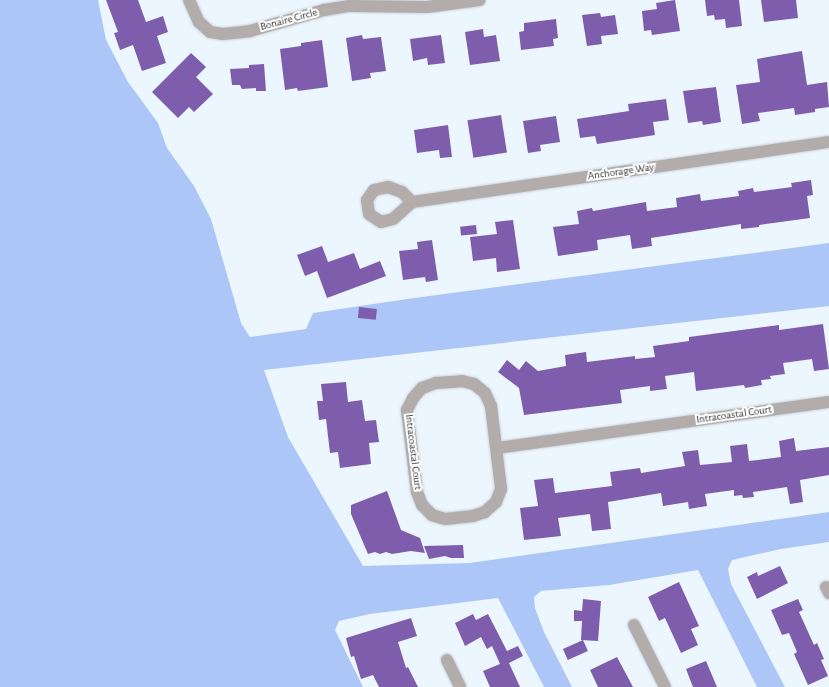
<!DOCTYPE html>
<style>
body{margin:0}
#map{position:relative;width:829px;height:687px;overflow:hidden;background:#ecf6fe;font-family:"Alegreya Sans",sans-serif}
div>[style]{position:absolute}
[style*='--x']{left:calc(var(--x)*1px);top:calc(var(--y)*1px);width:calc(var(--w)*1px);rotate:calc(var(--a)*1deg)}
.water>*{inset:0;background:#acc7f7}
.building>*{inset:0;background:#7e5dac;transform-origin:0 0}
.roads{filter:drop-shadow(0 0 1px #cad2d9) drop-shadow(0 0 1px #cad2d9)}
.street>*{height:12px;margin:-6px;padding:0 6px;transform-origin:6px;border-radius:6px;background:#b2adaa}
span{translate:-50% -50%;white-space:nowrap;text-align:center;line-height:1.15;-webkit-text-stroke:4px #fff;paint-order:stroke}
.street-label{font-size:11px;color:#2d3033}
</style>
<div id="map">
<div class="water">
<div style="clip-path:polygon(0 0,98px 0,106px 40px,128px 82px,158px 123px,167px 148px,194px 186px,211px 219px,241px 323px,250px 337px,306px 329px,313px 313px,407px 299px,829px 243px,829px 306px,264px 370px,288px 437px,363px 566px,469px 563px,829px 512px,829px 542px,781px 549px,732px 560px,728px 569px,731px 584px,785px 687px,757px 687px,698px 570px,609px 585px,541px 591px,534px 597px,535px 608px,544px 632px,572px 687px,544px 687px,498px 598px,370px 614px,339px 621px,335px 630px,363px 687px,0 687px)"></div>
</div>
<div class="building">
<div style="clip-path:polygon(106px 0,138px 0,146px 22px,163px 16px,168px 32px,157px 36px,166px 63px,142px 71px,133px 45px,120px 50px,114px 33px,118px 32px)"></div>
<div style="clip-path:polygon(675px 0,680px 31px,652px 35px,651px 30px,644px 31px,642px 11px,657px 9px,656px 3px)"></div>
<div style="clip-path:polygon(705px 0,739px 0,742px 26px,726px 28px,725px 19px,715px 20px,714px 15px,707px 16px)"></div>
<div style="clip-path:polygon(761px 0,796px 0,798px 18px,764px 22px)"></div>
<div style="clip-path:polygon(600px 13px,601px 17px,615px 15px,618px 34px,601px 36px,602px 44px,587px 46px,582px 15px)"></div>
<div style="clip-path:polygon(556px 19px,558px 38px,553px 39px,554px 46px,521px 50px,519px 32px,524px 31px,524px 23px)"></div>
<div style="clip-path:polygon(483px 29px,484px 37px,496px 35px,500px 61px,470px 65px,465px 32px)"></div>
<div style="clip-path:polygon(362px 35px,363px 39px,381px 37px,386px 71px,370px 73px,371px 78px,352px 81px,346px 38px)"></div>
<div style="clip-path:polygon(441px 35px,445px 63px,428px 65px,427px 58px,413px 61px,410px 39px)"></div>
<div style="clip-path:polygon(322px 40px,328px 87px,298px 91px,297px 88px,285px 90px,280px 49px,301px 46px,301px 43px)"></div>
<div style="clip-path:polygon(802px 51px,807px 85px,827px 82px,829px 107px,815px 109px,815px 112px,795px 115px,794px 108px,758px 113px,760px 121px,742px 124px,736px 85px,760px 82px,757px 59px)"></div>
<div style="clip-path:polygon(191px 53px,206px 67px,196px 77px,213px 94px,194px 112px,189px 107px,178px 118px,152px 92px)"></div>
<div style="clip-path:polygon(264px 64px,266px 91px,256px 91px,256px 88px,242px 89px,240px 85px,232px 85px,230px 69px,249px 68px,249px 65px)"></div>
<div style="clip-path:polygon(716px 87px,721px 122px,703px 125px,702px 121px,688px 123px,683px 91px)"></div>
<div style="clip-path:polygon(666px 99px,669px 120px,653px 122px,655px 135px,597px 144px,595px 136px,580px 138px,577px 119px,629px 111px,628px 104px)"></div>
<div style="left:501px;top:115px;width:38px;height:34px;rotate:81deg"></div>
<div style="clip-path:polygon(556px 116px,560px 142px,540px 145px,541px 151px,528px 153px,523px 121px)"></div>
<div style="clip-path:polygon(448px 125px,452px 157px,440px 158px,439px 150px,417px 153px,414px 130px)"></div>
<div style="clip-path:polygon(811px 180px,813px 195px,807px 196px,810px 218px,759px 225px,759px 227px,741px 229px,741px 224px,651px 238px,652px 246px,632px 249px,630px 235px,597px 240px,598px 250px,558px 256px,553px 227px,579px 224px,577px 211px,592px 208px,593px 211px,646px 202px,647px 211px,677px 207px,676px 198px,700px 194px,701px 201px,739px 196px,738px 191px,753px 188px,754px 192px,792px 187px,791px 183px)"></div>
<div style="clip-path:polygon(513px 220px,520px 269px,497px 272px,496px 258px,473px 261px,470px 237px,497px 234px,495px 222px)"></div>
<div style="left:476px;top:225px;width:9px;height:16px;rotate:84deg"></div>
<div style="clip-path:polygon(432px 240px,438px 280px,426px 282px,425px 277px,403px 280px,399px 251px,418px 249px,417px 242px)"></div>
<div style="clip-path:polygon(322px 246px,328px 262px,354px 253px,360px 269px,380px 261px,386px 276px,327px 298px,317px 271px,305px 276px,297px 255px)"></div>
<div style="left:359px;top:307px;width:18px;height:11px;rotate:6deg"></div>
<div style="clip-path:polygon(823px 324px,829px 369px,814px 371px,812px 359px,783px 363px,785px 374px,770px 376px,771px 379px,761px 380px,762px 385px,745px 388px,744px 385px,696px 391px,694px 372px,665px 376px,667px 389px,650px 391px,650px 386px,620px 390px,622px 403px,524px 415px,519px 388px,498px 372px,507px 360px,519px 370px,526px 361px,538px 371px,566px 366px,565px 355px,586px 352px,587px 362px,635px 356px,635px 359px,655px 357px,653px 346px,689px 341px,689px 337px,779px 325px,779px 330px)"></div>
<div style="clip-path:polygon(346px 382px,348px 402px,362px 400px,365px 421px,376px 420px,379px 442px,369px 443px,371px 464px,340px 468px,338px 452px,330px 453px,326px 419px,319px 420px,317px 401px,323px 401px,321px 384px)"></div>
<div style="clip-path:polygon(794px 438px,796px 451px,829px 447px,829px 475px,800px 480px,803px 502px,790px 504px,787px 487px,753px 492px,754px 497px,743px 498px,742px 495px,734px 496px,734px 490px,705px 494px,707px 506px,689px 509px,688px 502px,663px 506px,661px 493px,608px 502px,611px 529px,592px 531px,590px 514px,558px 518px,561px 536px,524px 540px,520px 508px,538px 506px,534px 480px,553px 478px,555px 493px,612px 486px,610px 472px,640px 468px,641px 473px,685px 466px,682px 452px,698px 450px,700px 465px,732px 462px,730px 446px,747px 444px,749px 461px,781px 457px,779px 441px)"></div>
<div style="clip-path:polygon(387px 491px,401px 530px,420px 538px,425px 553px,411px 551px,392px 554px,386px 552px,380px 554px,375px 552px,368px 554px,351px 514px,351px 505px)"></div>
<div style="clip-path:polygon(463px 545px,464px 558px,451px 558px,445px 556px,429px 559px,424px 546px)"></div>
<div style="clip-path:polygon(780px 566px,788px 583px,757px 599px,747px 577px,757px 572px,758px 576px)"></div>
<div style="clip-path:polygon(679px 582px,699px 626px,691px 629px,698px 645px,681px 653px,665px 618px,659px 621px,648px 597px)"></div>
<div style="clip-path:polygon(583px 599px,601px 601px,598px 641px,581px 640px,582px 621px,574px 621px,574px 610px,582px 611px)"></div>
<div style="clip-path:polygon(798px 599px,803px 610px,799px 612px,814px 645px,817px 643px,824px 659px,821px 660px,828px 676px,808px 685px,794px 654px,797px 652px,789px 633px,782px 635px,771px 610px)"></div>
<div style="clip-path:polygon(473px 614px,476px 620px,488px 614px,507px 651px,518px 646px,523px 656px,509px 663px,520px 687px,490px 687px,483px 671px,500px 664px,492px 646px,487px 649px,481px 637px,465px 646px,455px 623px)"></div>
<div style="clip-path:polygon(411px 618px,417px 636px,398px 642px,406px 668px,408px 667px,418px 687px,379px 687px,373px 675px,361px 679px,354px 656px,351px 657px,346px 638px)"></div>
<div style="left:583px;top:640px;width:12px;height:22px;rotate:66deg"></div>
<div style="clip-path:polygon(617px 657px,633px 687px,598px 687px,590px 670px)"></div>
<div style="clip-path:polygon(706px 661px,717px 687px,693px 687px,686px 669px)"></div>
</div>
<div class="roads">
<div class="street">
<div style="--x:189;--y:0;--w:24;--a:66"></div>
<div style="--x:199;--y:22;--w:15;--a:42"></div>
<div style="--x:210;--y:32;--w:13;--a:9"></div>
<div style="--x:223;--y:34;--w:27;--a:-6"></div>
<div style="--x:250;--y:31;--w:77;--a:-15.8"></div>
<div style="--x:324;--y:10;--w:26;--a:-9"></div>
<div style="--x:350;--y:6;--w:77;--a:0.7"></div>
<div style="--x:427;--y:7;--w:53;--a:-7.5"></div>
<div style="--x:388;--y:187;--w:15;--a:20"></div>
<div style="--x:402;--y:192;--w:14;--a:45"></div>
<div style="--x:412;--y:202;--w:25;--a:138"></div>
<div style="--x:393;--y:219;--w:12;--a:166"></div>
<div style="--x:381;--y:222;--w:14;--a:-146"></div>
<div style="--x:369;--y:214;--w:14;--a:-98"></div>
<div style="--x:367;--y:200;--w:12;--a:-55"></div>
<div style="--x:374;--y:190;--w:14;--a:-12"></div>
<div style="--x:412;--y:202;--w:421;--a:-8.2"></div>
<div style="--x:462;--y:381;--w:12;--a:14"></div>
<div style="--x:474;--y:384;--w:14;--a:39"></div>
<div style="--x:485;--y:393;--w:14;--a:65"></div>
<div style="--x:491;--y:406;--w:84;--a:83.1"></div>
<div style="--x:501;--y:489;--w:14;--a:111"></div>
<div style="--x:496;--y:502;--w:15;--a:138"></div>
<div style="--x:485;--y:512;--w:13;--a:162"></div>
<div style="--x:473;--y:516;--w:28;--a:174"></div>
<div style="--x:445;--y:519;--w:14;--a:-163"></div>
<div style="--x:432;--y:515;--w:14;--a:-135"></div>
<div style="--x:422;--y:505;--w:14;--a:-111"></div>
<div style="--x:417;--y:492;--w:83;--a:-97"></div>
<div style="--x:407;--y:410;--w:13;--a:-63"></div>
<div style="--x:413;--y:398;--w:13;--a:-48"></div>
<div style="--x:422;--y:388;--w:15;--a:-20"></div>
<div style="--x:436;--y:383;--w:26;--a:-4"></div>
<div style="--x:497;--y:448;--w:335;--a:-7.9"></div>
<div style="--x:826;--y:587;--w:7;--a:63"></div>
<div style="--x:634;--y:625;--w:69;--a:63.4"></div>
<div style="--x:447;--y:660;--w:30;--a:64"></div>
</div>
</div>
<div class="street-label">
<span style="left:289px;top:20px;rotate:-15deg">Bonaire Circle</span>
<span style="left:621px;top:172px;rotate:-8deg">Anchorage Way</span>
<span style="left:734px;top:415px;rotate:-8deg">Intracoastal Court</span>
<span style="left:413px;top:452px;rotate:83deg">Intracoastal Court</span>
</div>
</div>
